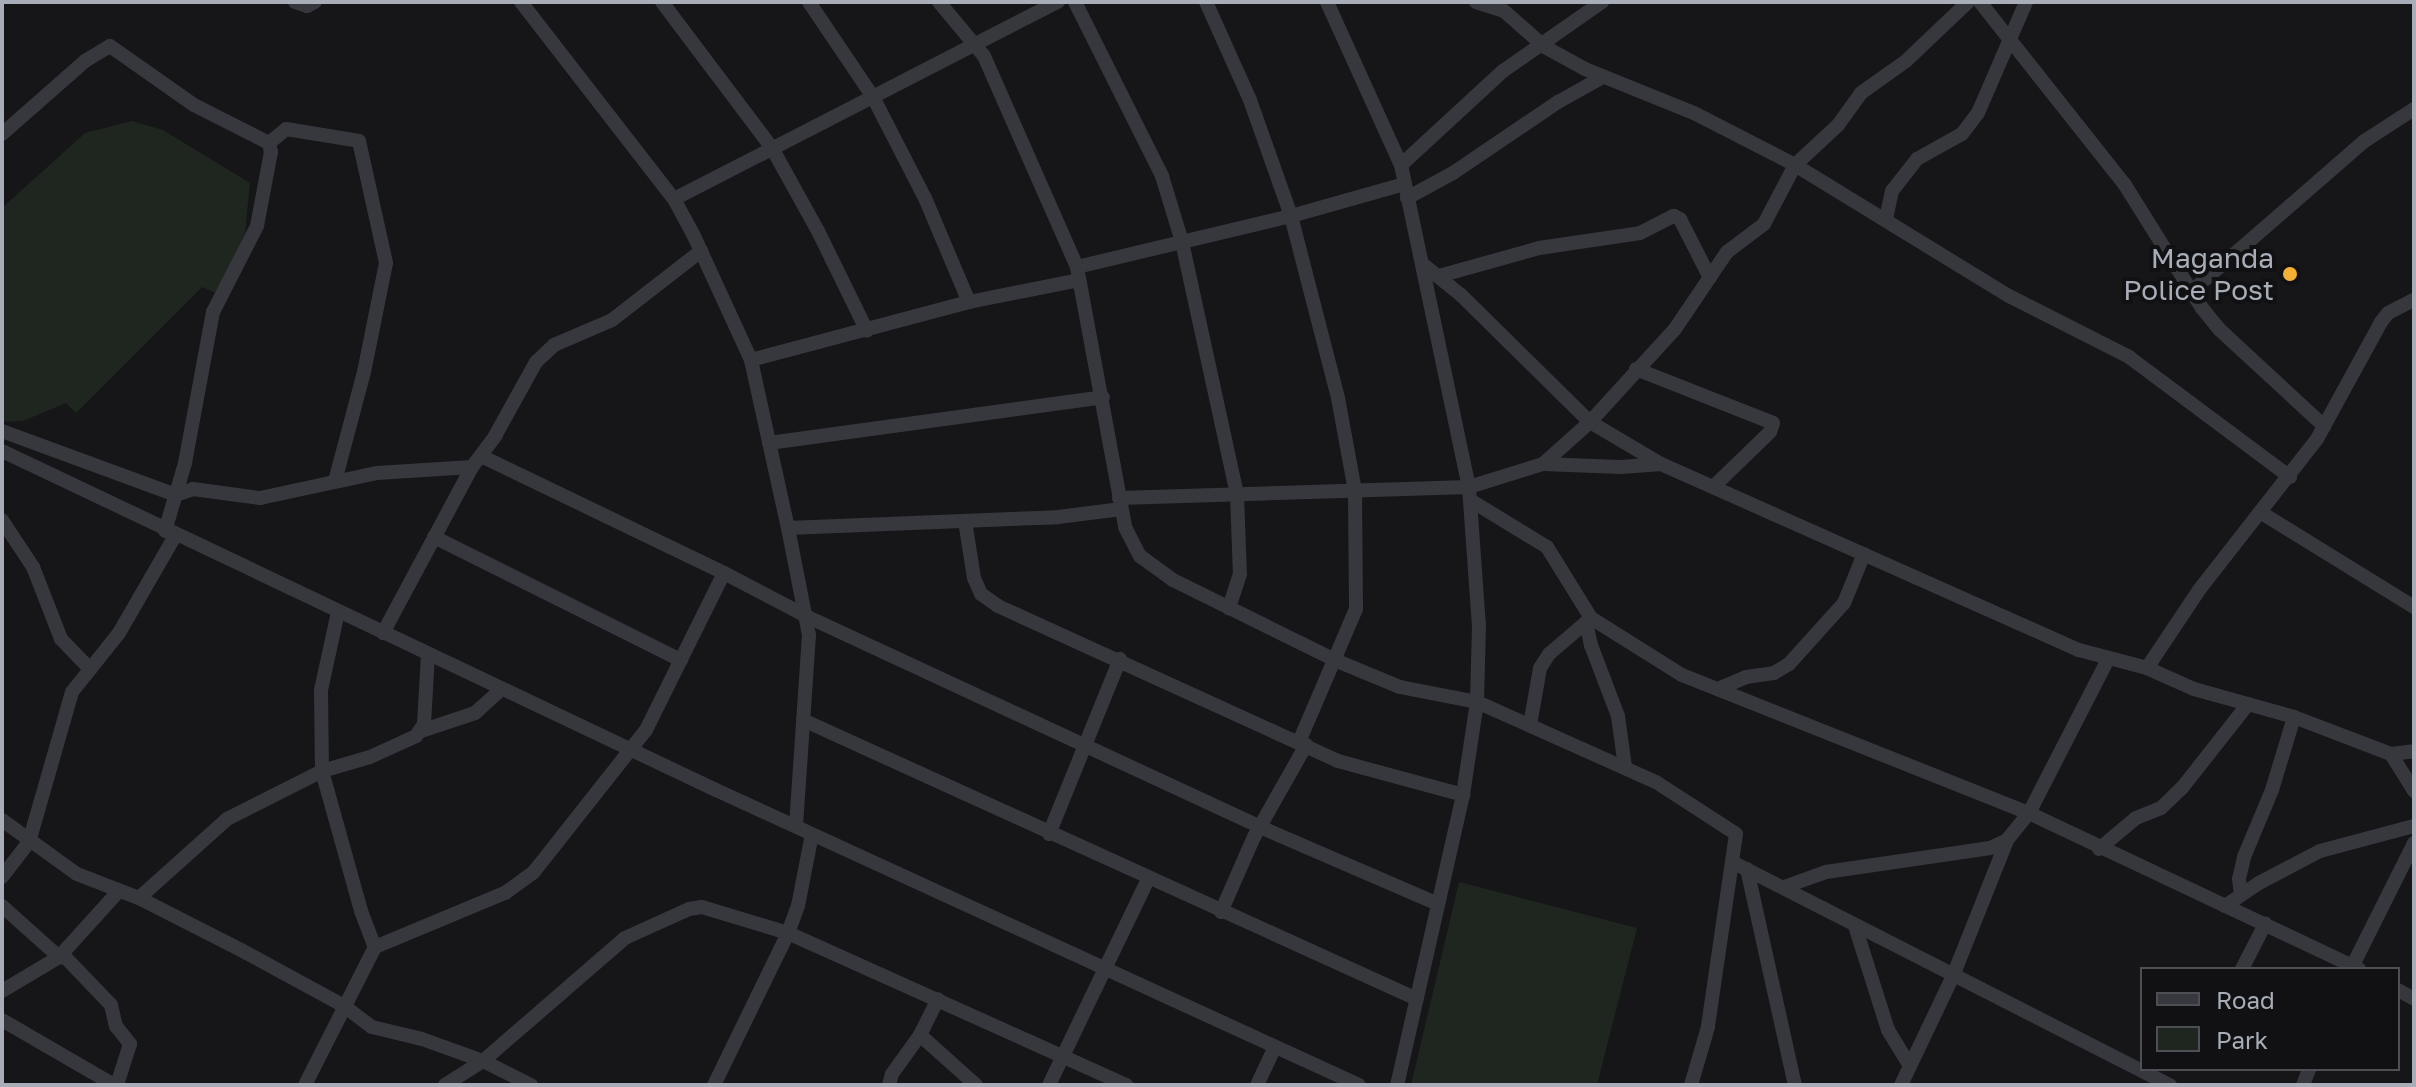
<!DOCTYPE html>
<style>
body{margin:0}
#map{position:relative;width:2416px;height:1087px;overflow:hidden;background:#161618;font-family:"Golos Text",sans-serif}
div>[style]{position:absolute}
[style*='--x']{left:calc(var(--x)*1px);top:calc(var(--y)*1px);width:calc(var(--w)*1px);rotate:calc(var(--a)*1deg)}
.green>*{inset:0;background:#1e261f}
.minor>*{height:14px;margin:-7px;padding:0 7px;transform-origin:7px;border-radius:7px;background:#37383d}
.dots>*{width:22px;height:22px;translate:-50% -50%;box-sizing:border-box;border:4px solid #111113;border-radius:50%}
span{translate:-50% -50%;white-space:nowrap;text-align:center;line-height:1.15;-webkit-text-stroke:8px #111113;paint-order:stroke}
.poi-label{font-size:28px;color:#a8adb8}
.right{translate:-100% -50%;text-align:right}
.frame{position:absolute;inset:0;border:4px solid #a8adb8;pointer-events:none}
.legend{position:absolute;left:2140px;top:967px;width:260px;height:104px;box-sizing:border-box;background:#111113;border:2px solid #4d4f55;margin:0;padding:10px 14px;list-style:none;font-size:24px;color:#a8adb8}
.legend li{display:flex;align-items:center;gap:16px;height:40px}
.legend b{width:40px;border:2px solid #4d4f55}
</style>
<div id="map">
<div class="green">
<div style="clip-path:polygon(132px 121px,163px 130px,250px 183px,245px 233px,218px 294px,202px 287px,76px 413px,66px 403px,23px 421px,2px 422px,2px 208px,85px 133px)"></div>
<div style="clip-path:polygon(1459px 882px,1637px 928px,1597px 1085px,1411px 1085px)"></div>
</div>
<div class="minor">
<div style="--x:295;--y:2;--w:13;--a:18"></div>
<div style="--x:307;--y:6;--w:9;--a:-27"></div>
<div style="--x:521;--y:2;--w:249;--a:52.2"></div>
<div style="--x:674;--y:199;--w:42;--a:61.6"></div>
<div style="--x:694;--y:236;--w:136;--a:65.3"></div>
<div style="--x:751;--y:360;--w:172;--a:77.6"></div>
<div style="--x:788;--y:528;--w:270;--a:-2.3"></div>
<div style="--x:1058;--y:517;--w:64;--a:-7.2"></div>
<div style="--x:662;--y:2;--w:183;--a:53"></div>
<div style="--x:772;--y:148;--w:95;--a:61"></div>
<div style="--x:818;--y:231;--w:111;--a:63.9"></div>
<div style="--x:809;--y:2;--w:115;--a:56"></div>
<div style="--x:873;--y:97;--w:114;--a:62.8"></div>
<div style="--x:925;--y:198;--w:113;--a:67.1"></div>
<div style="--x:939;--y:2;--w:70;--a:50.2"></div>
<div style="--x:984;--y:56;--w:231;--a:66.2"></div>
<div style="--x:1077;--y:267;--w:264;--a:79.5"></div>
<div style="--x:1125;--y:527;--w:33;--a:63"></div>
<div style="--x:1140;--y:556;--w:41;--a:36"></div>
<div style="--x:1173;--y:580;--w:183;--a:26.3"></div>
<div style="--x:1337;--y:661;--w:68;--a:22.4"></div>
<div style="--x:1400;--y:687;--w:78;--a:11"></div>
<div style="--x:1477;--y:702;--w:196;--a:24.1"></div>
<div style="--x:1656;--y:782;--w:95;--a:33"></div>
<div style="--x:1736;--y:834;--w:195;--a:98.3"></div>
<div style="--x:1708;--y:1027;--w:60;--a:106.3"></div>
<div style="--x:1075;--y:2;--w:195;--a:63.4"></div>
<div style="--x:1162;--y:176;--w:69;--a:73.1"></div>
<div style="--x:1182;--y:242;--w:258;--a:77.7"></div>
<div style="--x:1237;--y:494;--w:80;--a:87.9"></div>
<div style="--x:1240;--y:574;--w:36;--a:108"></div>
<div style="--x:1206;--y:2;--w:107;--a:65.8"></div>
<div style="--x:1250;--y:100;--w:123;--a:70.5"></div>
<div style="--x:1291;--y:216;--w:188;--a:75.5"></div>
<div style="--x:1338;--y:398;--w:95;--a:79.6"></div>
<div style="--x:1355;--y:491;--w:118;--a:89.5"></div>
<div style="--x:1356;--y:609;--w:145;--a:113.2"></div>
<div style="--x:1327;--y:2;--w:179;--a:65.6"></div>
<div style="--x:1401;--y:165;--w:329;--a:78.1"></div>
<div style="--x:1469;--y:487;--w:138;--a:85.9"></div>
<div style="--x:1479;--y:625;--w:77;--a:91.5"></div>
<div style="--x:1477;--y:702;--w:94;--a:98.6"></div>
<div style="--x:1463;--y:795;--w:297;--a:102.8"></div>
<div style="--x:1476;--y:2;--w:29;--a:18"></div>
<div style="--x:1504;--y:11;--w:55;--a:41.3"></div>
<div style="--x:1545;--y:47;--w:46;--a:28.8"></div>
<div style="--x:1585;--y:69;--w:118;--a:22"></div>
<div style="--x:1694;--y:113;--w:114;--a:27.2"></div>
<div style="--x:1795;--y:165;--w:251;--a:31.5"></div>
<div style="--x:2009;--y:296;--w:135;--a:26.9"></div>
<div style="--x:2129;--y:357;--w:201;--a:36.7"></div>
<div style="--x:1980;--y:2;--w:233;--a:51.6"></div>
<div style="--x:2125;--y:185;--w:145;--a:58"></div>
<div style="--x:2202;--y:308;--w:28;--a:51"></div>
<div style="--x:2220;--y:330;--w:142;--a:42.7"></div>
<div style="--x:2;--y:134;--w:111;--a:-41.3"></div>
<div style="--x:85;--y:61;--w:29;--a:-31"></div>
<div style="--x:110;--y:46;--w:103;--a:35.1"></div>
<div style="--x:194;--y:105;--w:84;--a:26.9"></div>
<div style="--x:1401;--y:165;--w:139;--a:-42.7"></div>
<div style="--x:1503;--y:71;--w:121;--a:-34.9"></div>
<div style="--x:1407;--y:198;--w:52;--a:-28.5"></div>
<div style="--x:1453;--y:173;--w:127;--a:-34.1"></div>
<div style="--x:1558;--y:102;--w:51;--a:-29.1"></div>
<div style="--x:674;--y:199;--w:432;--a:-27.2"></div>
<div style="--x:1886;--y:219;--w:29;--a:-78"></div>
<div style="--x:1892;--y:191;--w:41;--a:-52"></div>
<div style="--x:1917;--y:159;--w:51;--a:-29.1"></div>
<div style="--x:1962;--y:134;--w:26;--a:-53"></div>
<div style="--x:1978;--y:113;--w:121;--a:-66.6"></div>
<div style="--x:1425;--y:266;--w:46;--a:38.9"></div>
<div style="--x:1461;--y:295;--w:181;--a:44.6"></div>
<div style="--x:1590;--y:422;--w:82;--a:30.6"></div>
<div style="--x:1661;--y:464;--w:458;--a:24"></div>
<div style="--x:2079;--y:650;--w:70;--a:14.8"></div>
<div style="--x:2147;--y:668;--w:51;--a:24.1"></div>
<div style="--x:2194;--y:689;--w:104;--a:15.6"></div>
<div style="--x:2294;--y:717;--w:104;--a:20.9"></div>
<div style="--x:2391;--y:754;--w:23;--a:-7"></div>
<div style="--x:1077;--y:267;--w:220;--a:-13.4"></div>
<div style="--x:1291;--y:216;--w:117;--a:-15.8"></div>
<div style="--x:1439;--y:276;--w:104;--a:-15.6"></div>
<div style="--x:1539;--y:248;--w:102;--a:-8.4"></div>
<div style="--x:1640;--y:233;--w:38;--a:-27"></div>
<div style="--x:1674;--y:216;--w:7;--a:27"></div>
<div style="--x:1680;--y:219;--w:66;--a:63"></div>
<div style="--x:2193;--y:290;--w:225;--a:-41"></div>
<div style="--x:2363;--y:142;--w:61;--a:-32.9"></div>
<div style="--x:751;--y:360;--w:226;--a:-14.9"></div>
<div style="--x:969;--y:302;--w:112;--a:-11.3"></div>
<div style="--x:1636;--y:369;--w:147;--a:21.5"></div>
<div style="--x:1773;--y:423;--w:9;--a:108"></div>
<div style="--x:1770;--y:432;--w:78;--a:136"></div>
<div style="--x:2;--y:431;--w:185;--a:20.2"></div>
<div style="--x:176;--y:495;--w:18;--a:-19"></div>
<div style="--x:193;--y:489;--w:68;--a:7.7"></div>
<div style="--x:260;--y:498;--w:120;--a:-12.1"></div>
<div style="--x:377;--y:473;--w:95;--a:-3.6"></div>
<div style="--x:769;--y:443;--w:337;--a:-7.8"></div>
<div style="--x:2;--y:451;--w:790;--a:25.4"></div>
<div style="--x:716;--y:790;--w:707;--a:24.65"></div>
<div style="--x:481;--y:456;--w:270;--a:25.7"></div>
<div style="--x:724;--y:573;--w:95;--a:27.6"></div>
<div style="--x:808;--y:617;--w:498;--a:24.9"></div>
<div style="--x:1260;--y:827;--w:194;--a:23.4"></div>
<div style="--x:1543;--y:464;--w:77;--a:2.2"></div>
<div style="--x:1620;--y:467;--w:39;--a:-4"></div>
<div style="--x:1119;--y:498;--w:350;--a:-1.8"></div>
<div style="--x:1469;--y:487;--w:77;--a:-17.3"></div>
<div style="--x:1543;--y:464;--w:63;--a:-41.8"></div>
<div style="--x:1590;--y:422;--w:126;--a:-47.6"></div>
<div style="--x:1675;--y:329;--w:93;--a:-56"></div>
<div style="--x:1727;--y:252;--w:46;--a:-37.1"></div>
<div style="--x:1764;--y:224;--w:67;--a:-62.3"></div>
<div style="--x:1795;--y:165;--w:59;--a:-42.9"></div>
<div style="--x:1838;--y:125;--w:39;--a:-54"></div>
<div style="--x:1861;--y:93;--w:55;--a:-35.4"></div>
<div style="--x:1906;--y:61;--w:86;--a:-43.6"></div>
<div style="--x:1470;--y:500;--w:90;--a:31.4"></div>
<div style="--x:1547;--y:547;--w:84;--a:58.2"></div>
<div style="--x:1591;--y:618;--w:107;--a:32.1"></div>
<div style="--x:1682;--y:675;--w:373;--a:21.7"></div>
<div style="--x:2029;--y:813;--w:365;--a:25.3"></div>
<div style="--x:2260;--y:512;--w:181;--a:31.7"></div>
<div style="--x:2;--y:520;--w:56;--a:56.6"></div>
<div style="--x:33;--y:567;--w:77;--a:68.7"></div>
<div style="--x:61;--y:639;--w:42;--a:46"></div>
<div style="--x:965;--y:521;--w:58;--a:81"></div>
<div style="--x:974;--y:578;--w:17;--a:66"></div>
<div style="--x:981;--y:594;--w:21;--a:35"></div>
<div style="--x:998;--y:606;--w:374;--a:24.5"></div>
<div style="--x:1338;--y:761;--w:130;--a:15.2"></div>
<div style="--x:788;--y:528;--w:109;--a:78.9"></div>
<div style="--x:809;--y:635;--w:191;--a:93.9"></div>
<div style="--x:165;--y:531;--w:71;--a:-73.6"></div>
<div style="--x:185;--y:463;--w:154;--a:-79.5"></div>
<div style="--x:213;--y:312;--w:97;--a:-62.9"></div>
<div style="--x:257;--y:226;--w:75;--a:-79.3"></div>
<div style="--x:271;--y:152;--w:9;--a:-103"></div>
<div style="--x:269;--y:143;--w:22;--a:-39"></div>
<div style="--x:286;--y:129;--w:74;--a:9.3"></div>
<div style="--x:359;--y:141;--w:125;--a:77.5"></div>
<div style="--x:386;--y:263;--w:111;--a:101.4"></div>
<div style="--x:364;--y:372;--w:113;--a:104.9"></div>
<div style="--x:434;--y:537;--w:276;--a:26.5"></div>
<div style="--x:338;--y:612;--w:80;--a:102.3"></div>
<div style="--x:321;--y:690;--w:81;--a:89.3"></div>
<div style="--x:322;--y:771;--w:145;--a:74.4"></div>
<div style="--x:361;--y:911;--w:39;--a:69"></div>
<div style="--x:1586;--y:622;--w:24;--a:78"></div>
<div style="--x:1591;--y:645;--w:76;--a:69.2"></div>
<div style="--x:1618;--y:716;--w:51;--a:82.2"></div>
<div style="--x:383;--y:633;--w:188;--a:-61.8"></div>
<div style="--x:472;--y:467;--w:39;--a:-53"></div>
<div style="--x:495;--y:436;--w:85;--a:-61"></div>
<div style="--x:536;--y:362;--w:25;--a:-43"></div>
<div style="--x:554;--y:345;--w:63;--a:-23.3"></div>
<div style="--x:612;--y:320;--w:113;--a:-37.8"></div>
<div style="--x:2147;--y:668;--w:94;--a:-56.3"></div>
<div style="--x:2199;--y:590;--w:192;--a:-52"></div>
<div style="--x:2317;--y:439;--w:133;--a:-61.3"></div>
<div style="--x:2381;--y:322;--w:11;--a:-52"></div>
<div style="--x:2388;--y:313;--w:29;--a:-27"></div>
<div style="--x:1718;--y:689;--w:30;--a:-23"></div>
<div style="--x:1746;--y:677;--w:28;--a:-8"></div>
<div style="--x:1774;--y:673;--w:17;--a:-31"></div>
<div style="--x:1789;--y:664;--w:82;--a:-48"></div>
<div style="--x:1844;--y:603;--w:53;--a:-67.8"></div>
<div style="--x:803;--y:720;--w:674;--a:24.44"></div>
<div style="--x:1530;--y:725;--w:58;--a:-80"></div>
<div style="--x:1540;--y:668;--w:17;--a:-57"></div>
<div style="--x:1549;--y:654;--w:55;--a:-40.6"></div>
<div style="--x:421;--y:731;--w:57;--a:-18.4"></div>
<div style="--x:475;--y:713;--w:36;--a:-42"></div>
<div style="--x:2391;--y:754;--w:44;--a:58.1"></div>
<div style="--x:2;--y:820;--w:92;--a:35.8"></div>
<div style="--x:77;--y:874;--w:66;--a:21.2"></div>
<div style="--x:139;--y:898;--w:114;--a:27"></div>
<div style="--x:241;--y:950;--w:117;--a:28.5"></div>
<div style="--x:344;--y:1006;--w:35;--a:37"></div>
<div style="--x:372;--y:1027;--w:51;--a:13.5"></div>
<div style="--x:422;--y:1039;--w:65;--a:19.8"></div>
<div style="--x:483;--y:1061;--w:54;--a:26.6"></div>
<div style="--x:1049;--y:834;--w:189;--a:-67.9"></div>
<div style="--x:2099;--y:849;--w:48;--a:-40"></div>
<div style="--x:2136;--y:818;--w:27;--a:-22"></div>
<div style="--x:2161;--y:808;--w:29;--a:-44"></div>
<div style="--x:2182;--y:788;--w:107;--a:-51.8"></div>
<div style="--x:1732;--y:862;--w:492;--a:27"></div>
<div style="--x:1747;--y:869;--w:221;--a:77.5"></div>
<div style="--x:2;--y:877;--w:44;--a:-52.4"></div>
<div style="--x:29;--y:842;--w:156;--a:-74"></div>
<div style="--x:72;--y:692;--w:75;--a:-51.5"></div>
<div style="--x:119;--y:633;--w:112;--a:-60"></div>
<div style="--x:1784;--y:887;--w:45;--a:-19.7"></div>
<div style="--x:1826;--y:872;--w:166;--a:-8.3"></div>
<div style="--x:1990;--y:848;--w:19;--a:-25"></div>
<div style="--x:2241;--y:895;--w:16;--a:-97"></div>
<div style="--x:2239;--y:879;--w:23;--a:-77"></div>
<div style="--x:2244;--y:857;--w:73;--a:-67.3"></div>
<div style="--x:2272;--y:790;--w:76;--a:-73.2"></div>
<div style="--x:139;--y:898;--w:118;--a:-41.9"></div>
<div style="--x:227;--y:819;--w:106;--a:-26.8"></div>
<div style="--x:322;--y:771;--w:50;--a:-16.3"></div>
<div style="--x:370;--y:757;--w:51;--a:-24.5"></div>
<div style="--x:416;--y:736;--w:14;--a:-56"></div>
<div style="--x:424;--y:724;--w:70;--a:-86.7"></div>
<div style="--x:2;--y:906;--w:76;--a:41.8"></div>
<div style="--x:59;--y:957;--w:7;--a:8"></div>
<div style="--x:66;--y:958;--w:65;--a:46.2"></div>
<div style="--x:111;--y:1005;--w:22;--a:77"></div>
<div style="--x:116;--y:1026;--w:23;--a:52"></div>
<div style="--x:130;--y:1044;--w:43;--a:107.6"></div>
<div style="--x:2225;--y:906;--w:41;--a:-34.1"></div>
<div style="--x:2259;--y:883;--w:69;--a:-27.7"></div>
<div style="--x:2320;--y:851;--w:97;--a:-14.9"></div>
<div style="--x:1221;--y:912;--w:82;--a:-66.3"></div>
<div style="--x:1254;--y:837;--w:106;--a:-60.5"></div>
<div style="--x:1855;--y:926;--w:109;--a:72.4"></div>
<div style="--x:1888;--y:1030;--w:42;--a:58.6"></div>
<div style="--x:2242;--y:969;--w:51;--a:-62.9"></div>
<div style="--x:2351;--y:969;--w:141;--a:-63.4"></div>
<div style="--x:2398;--y:990;--w:18;--a:29"></div>
<div style="--x:2;--y:991;--w:66;--a:-30.8"></div>
<div style="--x:59;--y:957;--w:88;--a:-47.8"></div>
<div style="--x:2;--y:1020;--w:129;--a:30.1"></div>
<div style="--x:920;--y:1035;--w:75;--a:41.8"></div>
<div style="--x:305;--y:1085;--w:155;--a:-63.1"></div>
<div style="--x:375;--y:947;--w:141;--a:-22.6"></div>
<div style="--x:505;--y:893;--w:34;--a:-36"></div>
<div style="--x:533;--y:873;--w:182;--a:-51.7"></div>
<div style="--x:646;--y:730;--w:175;--a:-63.6"></div>
<div style="--x:445;--y:1085;--w:45;--a:-32.3"></div>
<div style="--x:483;--y:1061;--w:188;--a:-40.9"></div>
<div style="--x:625;--y:938;--w:70;--a:-24.4"></div>
<div style="--x:689;--y:909;--w:13;--a:-9"></div>
<div style="--x:702;--y:907;--w:90;--a:16.8"></div>
<div style="--x:788;--y:933;--w:371;--a:24.2"></div>
<div style="--x:714;--y:1085;--w:169;--a:-64"></div>
<div style="--x:788;--y:933;--w:29;--a:-70"></div>
<div style="--x:798;--y:906;--w:73;--a:-79"></div>
<div style="--x:889;--y:1085;--w:11;--a:-75"></div>
<div style="--x:892;--y:1074;--w:48;--a:-54.3"></div>
<div style="--x:920;--y:1035;--w:40;--a:-63.4"></div>
<div style="--x:1049;--y:1085;--w:229;--a:-64.3"></div>
<div style="--x:1257;--y:1085;--w:42;--a:-64.7"></div>
<div style="--x:1901;--y:1085;--w:121;--a:-64.5"></div>
<div style="--x:1953;--y:976;--w:146;--a:-68.3"></div>
<div style="--x:2007;--y:840;--w:35;--a:-51"></div>
<div style="--x:2029;--y:813;--w:173;--a:-62.8"></div>
<div style="--x:2303;--y:1085;--w:17;--a:-69"></div>
</div>
<div class="dots">
<div style="left:2290px;top:274px;background:#f2b134"></div>
</div>
<div class="poi-label">
<span class="right" style="left:2274px;top:274px">Maganda<br>Police Post</span>
</div>
<div class="frame"></div>
<ul class="legend">
<li><b style="height:10px;background:#37383d"></b>Road</li>
<li><b style="height:22px;background:#1e261f"></b>Park</li>
</ul>
</div>
